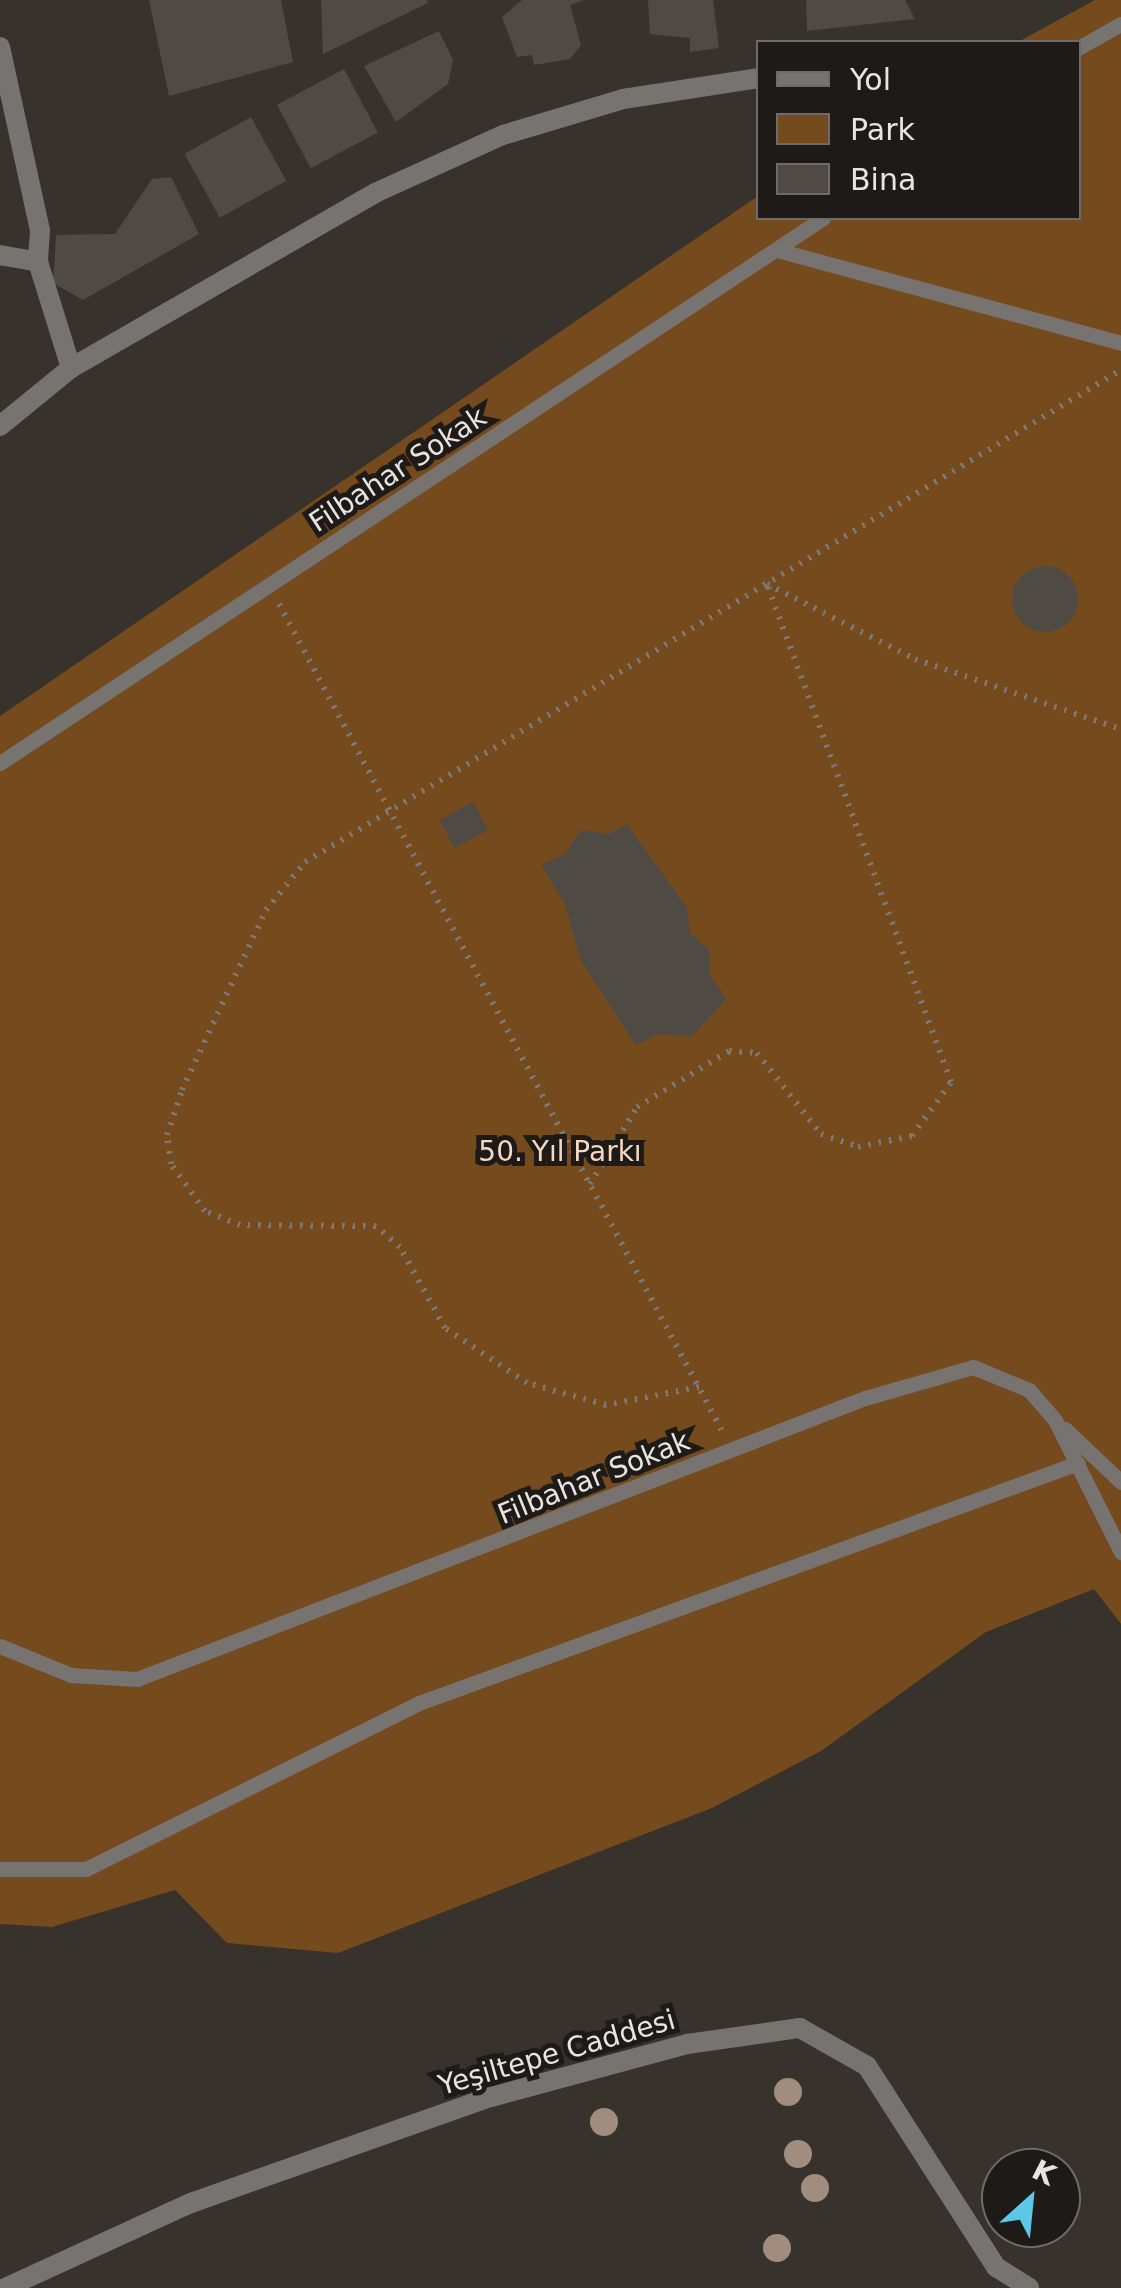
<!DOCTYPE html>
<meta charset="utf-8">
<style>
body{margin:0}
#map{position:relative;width:1121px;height:2288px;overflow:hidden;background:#38322d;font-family:"DejaVu Sans",sans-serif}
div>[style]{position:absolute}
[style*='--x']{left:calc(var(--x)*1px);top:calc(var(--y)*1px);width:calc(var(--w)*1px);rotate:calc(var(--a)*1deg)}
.green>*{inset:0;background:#754a1d}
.building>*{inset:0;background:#504a45;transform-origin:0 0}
.round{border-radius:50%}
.path>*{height:6px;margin-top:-3px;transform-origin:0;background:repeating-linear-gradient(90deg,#7d7873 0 2.5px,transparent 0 10.5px)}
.service>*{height:15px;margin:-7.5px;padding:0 7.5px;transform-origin:7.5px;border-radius:7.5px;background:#767371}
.minor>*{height:20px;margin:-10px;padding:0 10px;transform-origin:10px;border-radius:10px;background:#767371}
.trees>*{width:28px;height:28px;margin:-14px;border-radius:50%;background:#a08d7d}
span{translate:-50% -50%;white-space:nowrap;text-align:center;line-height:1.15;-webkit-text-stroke:10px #1d1a18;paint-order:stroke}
.street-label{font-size:28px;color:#e8e4e1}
.park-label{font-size:28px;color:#f5d8bf}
.legend{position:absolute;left:756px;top:40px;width:325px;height:180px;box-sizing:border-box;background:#1d1a18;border:2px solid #6e6b68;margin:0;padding:12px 18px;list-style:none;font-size:30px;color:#e8e4e1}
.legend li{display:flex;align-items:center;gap:20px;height:50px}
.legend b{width:50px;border:2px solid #6e6b68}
.north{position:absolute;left:981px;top:2148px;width:100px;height:100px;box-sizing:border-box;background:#1d1a18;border:2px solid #6e6b68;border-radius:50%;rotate:27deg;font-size:28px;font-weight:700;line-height:40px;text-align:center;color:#e8e4e1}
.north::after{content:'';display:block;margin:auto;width:35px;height:45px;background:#5bc8e7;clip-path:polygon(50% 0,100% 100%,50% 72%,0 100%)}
</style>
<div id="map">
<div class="green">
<div style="clip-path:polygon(1095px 0,1121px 0,1121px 1624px,1094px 1589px,986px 1632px,821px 1751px,712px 1808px,338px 1953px,227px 1943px,175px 1890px,52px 1927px,0 1924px,0 716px,758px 196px,758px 218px,1078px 218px,1078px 42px,1018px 42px)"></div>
</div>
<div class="building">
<div style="clip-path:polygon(149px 0,281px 0,293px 62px,169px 96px)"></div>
<div style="clip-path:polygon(321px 0,427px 0,428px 3px,323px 54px)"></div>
<div style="clip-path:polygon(522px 0,584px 0,570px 5px,581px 45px,570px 59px,534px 65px,532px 55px,517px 57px,502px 17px)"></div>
<div style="clip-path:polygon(648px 0,713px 0,719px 48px,690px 52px,690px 38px,650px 34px)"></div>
<div style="clip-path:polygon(806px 0,905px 0,915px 19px,807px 31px)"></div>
<div style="clip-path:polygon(439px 31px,453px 60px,448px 84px,396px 122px,364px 66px)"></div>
<div style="left:344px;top:69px;width:72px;height:76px;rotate:62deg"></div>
<div style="left:251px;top:117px;width:73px;height:76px;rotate:61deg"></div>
<div style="clip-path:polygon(171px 177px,199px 234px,83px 300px,53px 283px,56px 235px,115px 234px,152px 179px)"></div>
<div class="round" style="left:1012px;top:566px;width:66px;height:66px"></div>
<div style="left:473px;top:802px;width:32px;height:38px;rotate:62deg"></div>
<div style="clip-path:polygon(627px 824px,687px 908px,690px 933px,710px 951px,709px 974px,726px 999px,692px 1037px,659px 1034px,636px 1045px,581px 961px,565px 904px,541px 865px,565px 854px,581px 830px,608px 834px)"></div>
</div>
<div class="path">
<div style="--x:767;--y:584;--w:166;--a:26.9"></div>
<div style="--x:915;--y:659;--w:218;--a:18.8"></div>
<div style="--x:279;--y:604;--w:938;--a:61.82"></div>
<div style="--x:590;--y:1184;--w:90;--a:-58.6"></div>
<div style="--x:637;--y:1107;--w:108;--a:-31.3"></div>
<div style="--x:729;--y:1051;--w:28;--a:4"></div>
<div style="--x:757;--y:1053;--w:103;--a:51.7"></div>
<div style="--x:821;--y:1134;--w:39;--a:19"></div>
<div style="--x:858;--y:1147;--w:55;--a:-11.5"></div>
<div style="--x:912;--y:1136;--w:67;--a:-54.2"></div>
<div style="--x:951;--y:1082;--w:531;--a:-110.28"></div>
<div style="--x:699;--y:1387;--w:95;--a:169"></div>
<div style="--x:606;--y:1405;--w:82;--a:-164.4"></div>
<div style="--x:527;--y:1383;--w:99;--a:-146.1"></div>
<div style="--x:445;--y:1328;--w:93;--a:-119.1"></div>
<div style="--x:400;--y:1247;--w:32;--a:-139"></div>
<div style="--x:376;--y:1226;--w:136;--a:-179.6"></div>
<div style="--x:240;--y:1225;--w:38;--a:-158"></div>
<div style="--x:205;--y:1211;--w:58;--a:-125.9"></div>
<div style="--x:171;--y:1164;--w:29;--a:-98"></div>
<div style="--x:167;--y:1135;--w:47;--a:-71.6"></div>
<div style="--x:182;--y:1090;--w:199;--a:-65"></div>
<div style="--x:266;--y:910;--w:62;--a:-50.9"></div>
<div style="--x:305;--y:862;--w:953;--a:-31.09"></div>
</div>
<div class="service">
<div style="--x:1078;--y:48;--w:49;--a:-29.2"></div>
<div style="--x:777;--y:250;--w:356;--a:15.1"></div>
<div style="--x:0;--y:763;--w:987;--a:-33.51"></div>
<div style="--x:1065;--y:1429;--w:77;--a:43.4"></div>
<div style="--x:0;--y:1646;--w:77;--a:22.2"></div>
<div style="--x:71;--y:1675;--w:66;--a:3.5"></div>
<div style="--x:137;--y:1679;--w:780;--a:-21.11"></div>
<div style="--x:865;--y:1398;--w:112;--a:-16"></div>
<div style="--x:973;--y:1367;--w:61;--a:22.3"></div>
<div style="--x:1029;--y:1390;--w:40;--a:49"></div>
<div style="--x:1055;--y:1420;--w:148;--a:63.4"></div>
<div style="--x:0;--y:1869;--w:86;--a:0"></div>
<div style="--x:86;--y:1869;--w:372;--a:-26.5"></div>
<div style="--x:419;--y:1703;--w:701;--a:-20.01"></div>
</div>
<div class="minor">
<div style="--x:0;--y:47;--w:188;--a:77.7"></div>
<div style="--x:40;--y:231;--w:31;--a:94"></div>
<div style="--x:0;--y:255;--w:39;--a:10"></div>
<div style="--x:38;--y:262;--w:111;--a:72.7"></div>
<div style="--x:0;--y:426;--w:92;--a:-39.2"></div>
<div style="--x:71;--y:368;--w:351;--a:-29.9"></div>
<div style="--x:375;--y:193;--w:141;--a:-24.4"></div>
<div style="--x:503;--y:135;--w:125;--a:-16.7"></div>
<div style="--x:623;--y:99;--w:137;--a:-8.8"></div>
<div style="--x:5;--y:2288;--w:205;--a:-24.6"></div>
<div style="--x:191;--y:2203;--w:318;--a:-19.5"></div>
<div style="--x:491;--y:2097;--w:203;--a:-15.1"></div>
<div style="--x:687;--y:2044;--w:114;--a:-8.1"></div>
<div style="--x:800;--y:2028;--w:77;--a:29.6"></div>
<div style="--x:867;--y:2066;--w:239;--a:57.3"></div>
<div style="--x:996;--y:2267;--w:39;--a:32"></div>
</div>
<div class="trees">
<div style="left:788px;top:2092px"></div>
<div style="left:604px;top:2122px"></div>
<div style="left:798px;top:2154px"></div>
<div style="left:815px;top:2188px"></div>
<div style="left:777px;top:2248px"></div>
</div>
<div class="street-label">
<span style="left:398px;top:470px;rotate:-33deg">Filbahar Sokak</span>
<span style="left:594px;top:1478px;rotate:-22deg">Filbahar Sokak</span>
<span style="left:557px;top:2053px;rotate:-16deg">Yeşiltepe Caddesi</span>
</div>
<div class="park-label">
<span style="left:560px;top:1152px">50. Yıl Parkı</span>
</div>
<ul class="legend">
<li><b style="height:12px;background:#767371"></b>Yol</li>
<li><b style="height:28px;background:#754a1d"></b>Park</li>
<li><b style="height:28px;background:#504a45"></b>Bina</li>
</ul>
<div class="north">K</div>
</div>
